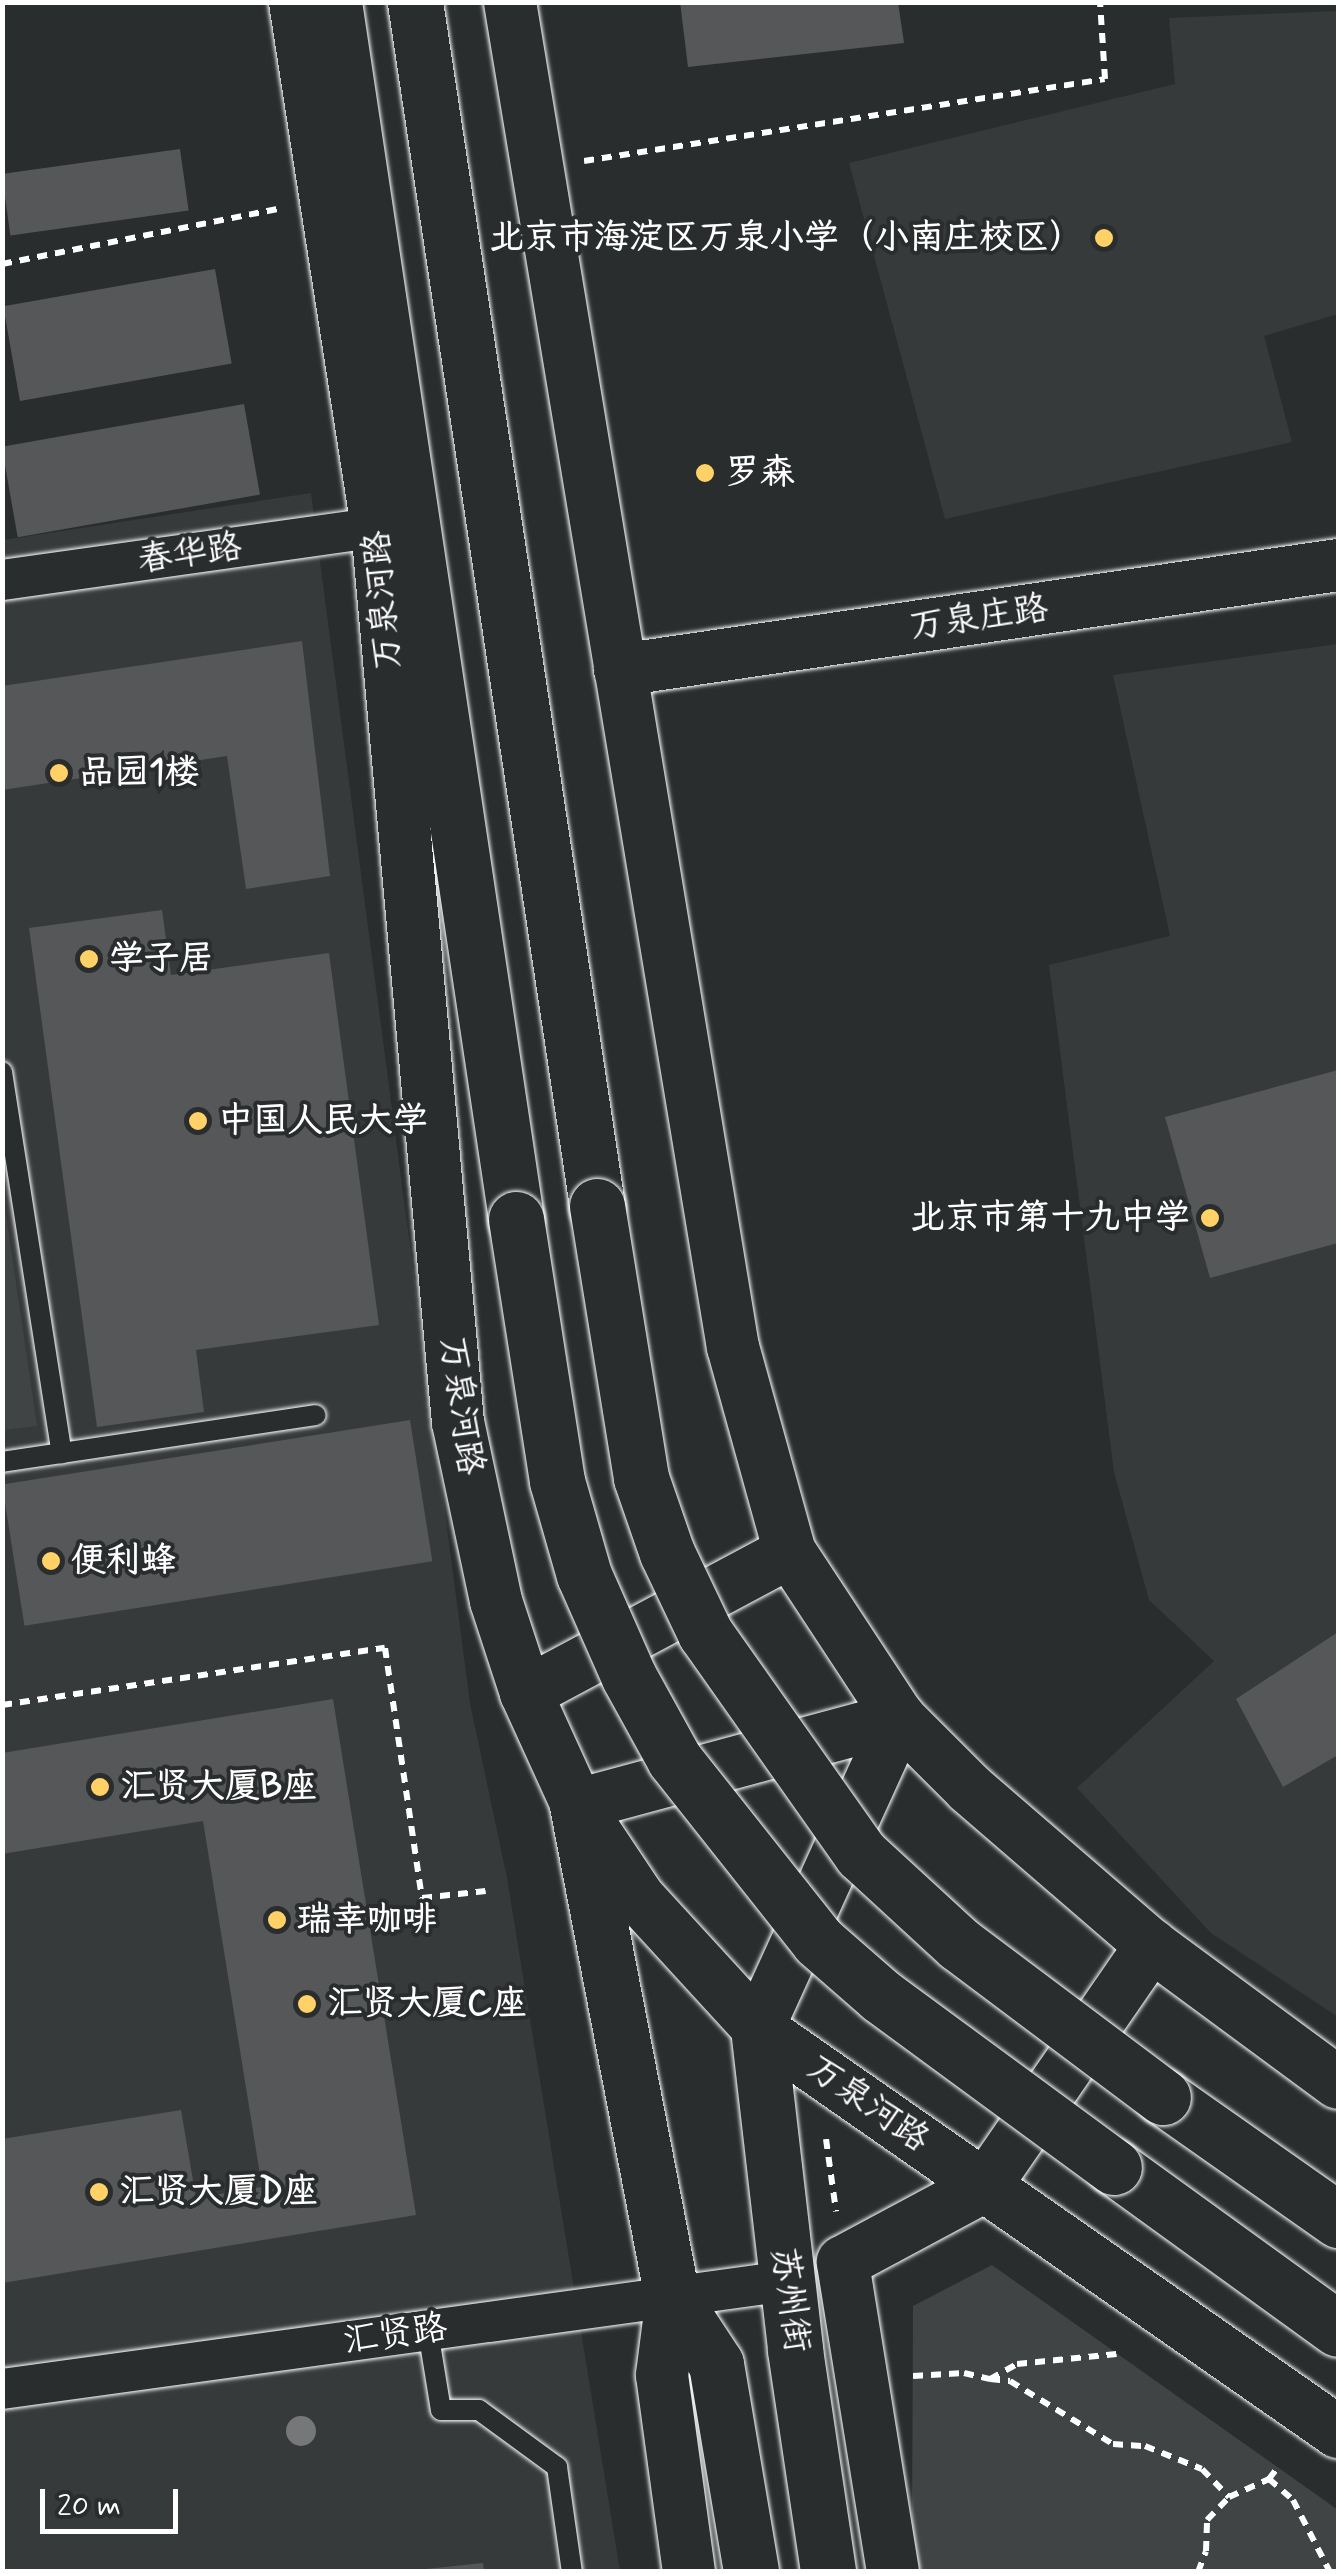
<!DOCTYPE html>
<meta charset="utf-8">
<style>
body{margin:0}
#map{position:relative;width:1341px;height:2574px;overflow:hidden;background:#2a2d2e;font-family:Mynerve,"LXGW WenKai TC",sans-serif}
div>[style]{position:absolute}
[style*='--x']{left:calc(var(--x)*1px);top:calc(var(--y)*1px);width:calc(var(--w)*1px);rotate:calc(var(--a)*1deg)}
.built>*{inset:0;background:#373a3b}
.green>*{inset:0;background:#414445}
.building>*{inset:0;background:#555758;transform-origin:0 0}
.path>*{height:6px;margin-top:-3px;transform-origin:0;background:repeating-linear-gradient(90deg,#fff 0 10px,transparent 0 18px)}
.roads{filter:drop-shadow(0 0 2px #fff) drop-shadow(0 0 2px #fff)}
.service>*{height:20px;margin:-10px;padding:0 10px;transform-origin:10px;border-radius:10px;background:#2a2d2e}
.minor>*{height:40px;margin:-20px;padding:0 20px;transform-origin:20px;border-radius:20px;background:#2a2d2e}
.tertiary>*{height:52px;margin:-26px;padding:0 26px;transform-origin:26px;border-radius:26px;background:#2a2d2e}
.secondary>*{height:55px;margin:-27.5px;padding:0 27.5px;transform-origin:27.5px;border-radius:27.5px;background:#2a2d2e}
.trunk>*{height:55px;margin:-27.5px;padding:0 27.5px;transform-origin:27.5px;border-radius:27.5px;background:#2a2d2e}
.bridges{filter:drop-shadow(0 0 2px #fff) drop-shadow(0 0 2px #fff)}
.trunk-bridge>*{height:55px;margin:-27.5px;padding:0 27.5px;transform-origin:27.5px;border-radius:27.5px;background:#2a2d2e}
.trees>*{width:30px;height:30px;margin:-15px;border-radius:50%;background:#757778}
.dots>*{width:28px;height:28px;translate:-50% -50%;box-sizing:border-box;border:5px solid #2a2d2e;border-radius:50%}
span{translate:-50% -50%;white-space:nowrap;text-align:center;line-height:1.15;-webkit-text-stroke:8px #2a2d2e;paint-order:stroke}
.poi-label{font-size:35px;color:#fff;font-weight:700}
.right{translate:-100% -50%;text-align:right}
.left{translate:0 -50%;text-align:left}
.street-label{font-size:35px;color:#fff}
.frame{position:absolute;inset:0;border:5px solid #fff;pointer-events:none}
.scale{position:absolute;left:40px;top:2489px;width:138px;height:45px;box-sizing:border-box;border:5px solid #fff;border-top:0;padding-left:12px;font-size:30px;line-height:35px;white-space:nowrap;color:#fff;-webkit-text-stroke:8px #2a2d2e;paint-order:stroke}
</style>
<div id="map">
<div class="built">
<div style="clip-path:polygon(1338px 11px,1338px 314px,1264px 336px,1292px 442px,945px 519px,849px 163px,1175px 84px,1169px 18px)"></div>
<div style="clip-path:polygon(311px 493px,470px 1703px,507px 1878px,620px 2571px,3px 2572px,3px 540px)"></div>
<div style="clip-path:polygon(1338px 644px,1338px 2017px,1211px 1933px,1077px 1788px,1214px 1661px,1149px 1600px,1114px 1472px,1049px 965px,1170px 936px,1113px 675px)"></div>
</div>
<div class="green">
<div style="clip-path:polygon(2px 1188px,37px 1426px,3px 1430px,2px 1430px)"></div>
<div style="clip-path:polygon(992px 2265px,1338px 2510px,1338px 2571px,917px 2571px,912px 2537px,913px 2306px)"></div>
</div>
<div class="building">
<div style="clip-path:polygon(680px 2px,898px 2px,904px 43px,688px 67px)"></div>
<div style="left:180px;top:149px;width:62px;height:180px;rotate:82deg"></div>
<div style="left:215px;top:269px;width:96px;height:215px;rotate:80deg"></div>
<div style="left:244px;top:404px;width:92px;height:246px;rotate:80deg"></div>
<div style="clip-path:polygon(302px 641px,330px 876px,246px 889px,227px 756px,2px 790px,2px 686px)"></div>
<div style="clip-path:polygon(162px 910px,171px 975px,329px 953px,379px 1325px,196px 1350px,204px 1412px,97px 1427px,29px 928px)"></div>
<div style="clip-path:polygon(1338px 1070px,1338px 1243px,1210px 1278px,1165px 1117px)"></div>
<div style="left:410px;top:1420px;width:143px;height:413px;rotate:81deg"></div>
<div style="clip-path:polygon(1338px 1632px,1338px 1755px,1283px 1787px,1236px 1699px)"></div>
<div style="clip-path:polygon(333px 1699px,416px 2215px,2px 2283px,2px 2139px,181px 2110px,196px 2198px,262px 2187px,203px 1821px,2px 1854px,2px 1753px)"></div>
<div style="clip-path:polygon(483px 2563px,484px 2572px,426px 2572px,426px 2569px)"></div>
</div>
<div class="path">
<div style="--x:584;--y:161;--w:527;--a:-8.94"></div>
<div style="--x:1105;--y:79;--w:77;--a:-93.7"></div>
<div style="--x:2;--y:264;--w:281;--a:-11.3"></div>
<div style="--x:2;--y:1705;--w:387;--a:-8.5"></div>
<div style="--x:385;--y:1648;--w:253;--a:81.6"></div>
<div style="--x:422;--y:1898;--w:64;--a:-6.2"></div>
<div style="--x:826;--y:2139;--w:73;--a:82.1"></div>
<div style="--x:913;--y:2376;--w:51;--a:-3.4"></div>
<div style="--x:964;--y:2373;--w:27;--a:13"></div>
<div style="--x:990;--y:2379;--w:31;--a:-29"></div>
<div style="--x:1017;--y:2364;--w:100;--a:-5.7"></div>
<div style="--x:990;--y:2379;--w:20;--a:6"></div>
<div style="--x:1010;--y:2381;--w:121;--a:31.5"></div>
<div style="--x:1113;--y:2444;--w:32;--a:4"></div>
<div style="--x:1145;--y:2446;--w:61;--a:22"></div>
<div style="--x:1202;--y:2469;--w:39;--a:46"></div>
<div style="--x:1269;--y:2479;--w:15;--a:-53"></div>
<div style="--x:1198;--y:2572;--w:22;--a:-69"></div>
<div style="--x:1206;--y:2551;--w:31;--a:-88"></div>
<div style="--x:1207;--y:2520;--w:32;--a:-46"></div>
<div style="--x:1229;--y:2497;--w:44;--a:-24.2"></div>
<div style="--x:1269;--y:2479;--w:32;--a:41"></div>
<div style="--x:1293;--y:2500;--w:81;--a:62.8"></div>
</div>
<div class="roads">
<div class="service">
<div style="--x:2;--y:1072;--w:386;--a:81.1"></div>
<div style="--x:2;--y:1462;--w:317;--a:-8.5"></div>
<div style="--x:428;--y:2331;--w:80;--a:80.7"></div>
<div style="--x:441;--y:2410;--w:38;--a:0"></div>
<div style="--x:479;--y:2410;--w:97;--a:36.2"></div>
<div style="--x:557;--y:2467;--w:106;--a:81.9"></div>
</div>
<div class="minor">
<div style="--x:2;--y:580;--w:379;--a:-8"></div>
<div style="--x:2;--y:2389;--w:791;--a:-7.84"></div>
</div>
<div class="tertiary">
<div style="--x:295;--y:2;--w:531;--a:81.12"></div>
<div style="--x:377;--y:527;--w:899;--a:84.83"></div>
<div style="--x:458;--y:1422;--w:183;--a:78"></div>
<div style="--x:496;--y:1601;--w:97;--a:71.9"></div>
<div style="--x:526;--y:1693;--w:123;--a:65.5"></div>
<div style="--x:577;--y:1805;--w:112;--a:56.3"></div>
<div style="--x:639;--y:1898;--w:176;--a:47.5"></div>
<div style="--x:758;--y:2028;--w:707;--a:34.86"></div>
<div style="--x:510;--y:2;--w:1363;--a:80.59"></div>
<div style="--x:733;--y:1347;--w:213;--a:74.5"></div>
<div style="--x:790;--y:1552;--w:199;--a:56.7"></div>
<div style="--x:899;--y:1718;--w:100;--a:45"></div>
<div style="--x:970;--y:1789;--w:239;--a:40.8"></div>
<div style="--x:1151;--y:1945;--w:232;--a:36.4"></div>
<div style="--x:620;--y:670;--w:726;--a:-8.32"></div>
<div style="--x:526;--y:1693;--w:299;--a:-28.1"></div>
<div style="--x:577;--y:1805;--w:334;--a:-15.1"></div>
<div style="--x:758;--y:2028;--w:341;--a:-65.5"></div>
<div style="--x:672;--y:2297;--w:79;--a:97.3"></div>
<div style="--x:662;--y:2375;--w:199;--a:82.2"></div>
<div style="--x:893;--y:2572;--w:314;--a:-99.2"></div>
<div style="--x:843;--y:2262;--w:161;--a:-28.2"></div>
<div style="--x:985;--y:2186;--w:293;--a:-55.4"></div>
</div>
<div class="secondary">
<div style="--x:577;--y:1805;--w:501;--a:79.07"></div>
<div style="--x:672;--y:2297;--w:80;--a:56.7"></div>
<div style="--x:716;--y:2364;--w:211;--a:80.4"></div>
<div style="--x:758;--y:2028;--w:324;--a:83.4"></div>
<div style="--x:795;--y:2350;--w:224;--a:81.5"></div>
</div>
<div class="trunk">
<div style="--x:334;--y:2;--w:1231;--a:81.49"></div>
<div style="--x:415;--y:2;--w:1218;--a:81.4"></div>
<div style="--x:1163;--y:2097;--w:214;--a:35.1"></div>
<div style="--x:1114;--y:2167;--w:276;--a:35.9"></div>
</div>
</div>
<div class="bridges">
<div class="trunk-bridge">
<div style="--x:597;--y:1206;--w:276;--a:80.8"></div>
<div style="--x:641;--y:1478;--w:79;--a:70.9"></div>
<div style="--x:667;--y:1553;--w:89;--a:64.6"></div>
<div style="--x:705;--y:1633;--w:271;--a:54.8"></div>
<div style="--x:861;--y:1854;--w:133;--a:42.6"></div>
<div style="--x:959;--y:1944;--w:255;--a:36.9"></div>
<div style="--x:516;--y:1219;--w:265;--a:81.1"></div>
<div style="--x:557;--y:1481;--w:98;--a:74"></div>
<div style="--x:584;--y:1575;--w:111;--a:66.2"></div>
<div style="--x:629;--y:1677;--w:94;--a:61.2"></div>
<div style="--x:674;--y:1759;--w:232;--a:51.6"></div>
<div style="--x:818;--y:1941;--w:84;--a:41.1"></div>
<div style="--x:881;--y:1996;--w:289;--a:36.3"></div>
</div>
</div>
<div class="trees">
<div style="left:301px;top:2431px"></div>
</div>
<div class="dots">
<div style="left:1104px;top:238px;background:#ffd166"></div>
<div style="left:705px;top:473px;background:#ffd166"></div>
<div style="left:59px;top:773px;background:#ffd166"></div>
<div style="left:89px;top:959px;background:#ffd166"></div>
<div style="left:198px;top:1121px;background:#ffd166"></div>
<div style="left:1210px;top:1218px;background:#ffd166"></div>
<div style="left:51px;top:1561px;background:#ffd166"></div>
<div style="left:100px;top:1787px;background:#ffd166"></div>
<div style="left:277px;top:1920px;background:#ffd166"></div>
<div style="left:307px;top:2004px;background:#ffd166"></div>
<div style="left:99px;top:2192px;background:#ffd166"></div>
</div>
<div class="poi-label">
<span class="right" style="left:1084px;top:238px">北京市海淀区万泉小学（小南庄校区）</span>
<span class="left" style="left:725px;top:473px">罗森</span>
<span class="left" style="left:79px;top:773px">品园1楼</span>
<span class="left" style="left:109px;top:959px">学子居</span>
<span class="left" style="left:218px;top:1121px">中国人民大学</span>
<span class="right" style="left:1190px;top:1218px">北京市第十九中学</span>
<span class="left" style="left:71px;top:1561px">便利蜂</span>
<span class="left" style="left:120px;top:1787px">汇贤大厦B座</span>
<span class="left" style="left:297px;top:1920px">瑞幸咖啡</span>
<span class="left" style="left:327px;top:2004px">汇贤大厦C座</span>
<span class="left" style="left:119px;top:2192px">汇贤大厦D座</span>
</div>
<div class="street-label">
<span style="left:190px;top:554px;rotate:-8deg">春华路</span>
<span style="left:383px;top:600px;rotate:-95deg">万泉河路</span>
<span style="left:979px;top:618px;rotate:-8deg">万泉庄路</span>
<span style="left:461px;top:1406px;rotate:82deg">万泉河路</span>
<span style="left:868px;top:2104px;rotate:35deg">万泉河路</span>
<span style="left:790px;top:2300px;rotate:82deg">苏州街</span>
<span style="left:395px;top:2335px;rotate:-8deg">汇贤路</span>
</div>
<div class="frame"></div>
<div class="scale">20 m</div>
</div>
